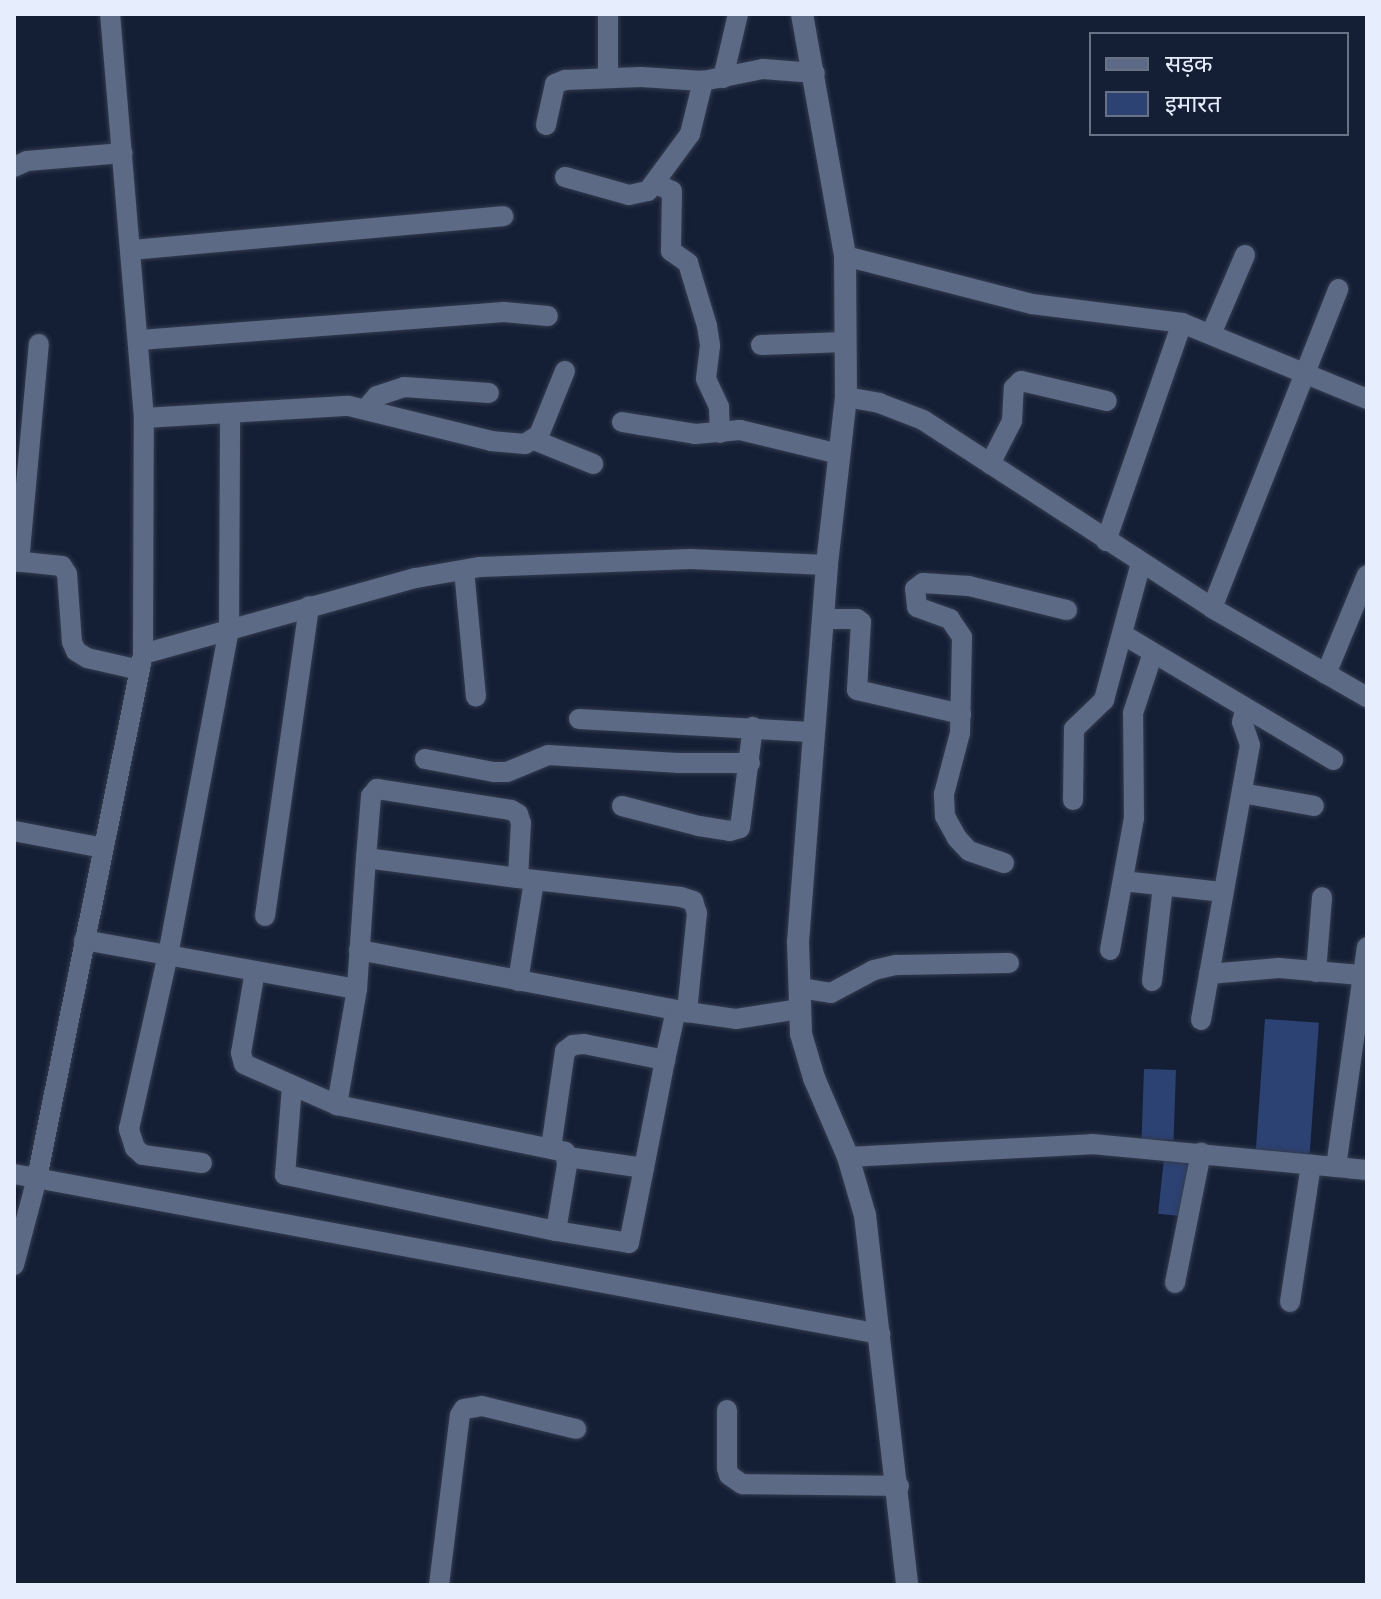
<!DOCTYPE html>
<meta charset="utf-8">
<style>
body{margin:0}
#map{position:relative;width:1381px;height:1599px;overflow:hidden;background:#141f36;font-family:"Noto Serif","Noto Sans Devanagari",serif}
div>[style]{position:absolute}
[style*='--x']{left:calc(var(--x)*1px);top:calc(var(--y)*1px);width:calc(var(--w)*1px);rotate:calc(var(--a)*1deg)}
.building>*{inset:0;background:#2c4273;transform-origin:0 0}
.roads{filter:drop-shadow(0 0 2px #343b4e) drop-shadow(0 0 2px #343b4e)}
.minor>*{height:20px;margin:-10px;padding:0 10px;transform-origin:10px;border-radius:10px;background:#5c6a86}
.tertiary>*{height:22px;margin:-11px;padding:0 11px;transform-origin:11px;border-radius:11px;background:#5c6a86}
span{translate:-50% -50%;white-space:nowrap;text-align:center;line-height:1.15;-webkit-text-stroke:6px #141f36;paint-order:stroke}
.frame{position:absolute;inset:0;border:16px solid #e6eefe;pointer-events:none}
.legend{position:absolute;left:1089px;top:32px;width:260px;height:104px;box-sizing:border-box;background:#141f36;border:2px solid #687286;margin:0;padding:10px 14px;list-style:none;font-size:24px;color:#e6eefe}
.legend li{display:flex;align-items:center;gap:16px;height:40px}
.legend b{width:40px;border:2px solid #687286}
</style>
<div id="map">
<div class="building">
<div style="left:1265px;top:1019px;width:54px;height:132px;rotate:4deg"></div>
<div style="left:1144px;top:1069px;width:32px;height:70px;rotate:2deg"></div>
<div style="left:1164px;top:1158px;width:29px;height:56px;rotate:6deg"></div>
</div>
<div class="roads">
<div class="minor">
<div style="--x:608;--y:14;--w:63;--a:90"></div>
<div style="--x:723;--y:78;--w:66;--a:-76.8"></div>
<div style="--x:546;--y:125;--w:42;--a:-77.6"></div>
<div style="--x:555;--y:84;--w:11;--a:-22"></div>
<div style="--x:565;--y:80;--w:76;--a:-2.3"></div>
<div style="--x:641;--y:77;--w:62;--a:3.7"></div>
<div style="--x:703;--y:81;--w:61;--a:-11.3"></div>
<div style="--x:763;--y:69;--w:52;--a:4.4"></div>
<div style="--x:14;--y:167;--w:14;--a:-25"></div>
<div style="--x:27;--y:161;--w:96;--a:-4.8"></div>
<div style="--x:565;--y:177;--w:66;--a:15.7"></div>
<div style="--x:629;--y:195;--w:19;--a:-12"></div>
<div style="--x:648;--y:191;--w:71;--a:-53.6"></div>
<div style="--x:690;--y:134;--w:55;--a:-76.2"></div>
<div style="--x:656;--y:184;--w:17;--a:24"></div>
<div style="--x:672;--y:191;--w:60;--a:91"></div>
<div style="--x:671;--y:251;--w:21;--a:35"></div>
<div style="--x:688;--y:263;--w:66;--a:73.2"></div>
<div style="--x:707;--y:326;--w:20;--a:81"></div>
<div style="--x:710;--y:346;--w:33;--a:97"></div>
<div style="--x:706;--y:379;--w:31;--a:65"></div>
<div style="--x:719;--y:407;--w:26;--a:88"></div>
<div style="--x:132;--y:250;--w:373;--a:-5.2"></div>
<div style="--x:845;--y:256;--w:193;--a:14.4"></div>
<div style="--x:1032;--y:304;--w:151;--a:7.2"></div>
<div style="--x:1182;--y:323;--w:200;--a:22.3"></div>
<div style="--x:1211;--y:334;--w:86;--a:-66.7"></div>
<div style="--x:140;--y:340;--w:365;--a:-4.4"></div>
<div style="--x:504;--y:312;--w:44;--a:5.2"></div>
<div style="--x:761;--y:345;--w:84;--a:-2"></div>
<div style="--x:846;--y:397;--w:34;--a:10"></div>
<div style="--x:879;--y:403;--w:47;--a:21.1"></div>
<div style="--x:923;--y:420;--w:345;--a:33"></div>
<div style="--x:1212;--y:608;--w:179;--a:29.9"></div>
<div style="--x:366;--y:409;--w:17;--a:-50"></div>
<div style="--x:377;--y:396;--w:28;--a:-18"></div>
<div style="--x:404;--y:387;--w:85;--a:4"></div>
<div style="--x:144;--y:418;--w:205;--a:-3.4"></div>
<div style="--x:349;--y:406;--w:146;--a:13.8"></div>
<div style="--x:491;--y:441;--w:34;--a:5"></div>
<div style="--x:525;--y:444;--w:17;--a:-33"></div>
<div style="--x:539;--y:435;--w:69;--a:-67.9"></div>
<div style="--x:622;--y:422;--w:74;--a:9.3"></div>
<div style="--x:695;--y:434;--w:45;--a:-5.1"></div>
<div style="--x:740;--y:430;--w:102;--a:13.6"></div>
<div style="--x:534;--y:440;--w:64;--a:22.1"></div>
<div style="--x:990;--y:464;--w:48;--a:-62.9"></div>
<div style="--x:1012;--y:421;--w:33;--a:-87"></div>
<div style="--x:1014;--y:388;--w:10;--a:-45"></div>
<div style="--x:1021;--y:381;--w:88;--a:13.1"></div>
<div style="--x:1106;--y:541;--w:231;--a:-70.8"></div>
<div style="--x:14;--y:561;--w:48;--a:5.9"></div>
<div style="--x:62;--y:566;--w:9;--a:58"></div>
<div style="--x:67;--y:574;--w:68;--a:85.8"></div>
<div style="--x:72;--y:642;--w:10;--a:66"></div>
<div style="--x:76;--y:651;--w:13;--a:32"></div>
<div style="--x:87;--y:658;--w:54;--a:12.8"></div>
<div style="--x:19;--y:562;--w:219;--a:-84.8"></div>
<div style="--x:464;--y:570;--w:127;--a:84.6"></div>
<div style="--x:1212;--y:608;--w:343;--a:-68.4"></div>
<div style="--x:823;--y:619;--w:34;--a:0"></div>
<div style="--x:857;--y:619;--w:5;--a:37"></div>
<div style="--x:861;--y:622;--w:68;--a:93.4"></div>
<div style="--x:857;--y:690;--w:107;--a:13"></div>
<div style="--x:1122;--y:634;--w:246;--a:30.8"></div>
<div style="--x:143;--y:654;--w:283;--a:-15.6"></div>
<div style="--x:416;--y:578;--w:65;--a:-9.8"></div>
<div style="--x:480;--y:567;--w:211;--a:-2.2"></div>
<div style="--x:691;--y:559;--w:136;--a:2.5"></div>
<div style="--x:1326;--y:674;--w:107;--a:-67.5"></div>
<div style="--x:579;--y:719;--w:236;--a:3.2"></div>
<div style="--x:425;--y:759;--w:70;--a:10.7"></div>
<div style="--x:494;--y:772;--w:13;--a:0"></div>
<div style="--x:507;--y:772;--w:44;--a:-22.5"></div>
<div style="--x:548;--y:755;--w:129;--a:3.5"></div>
<div style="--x:677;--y:763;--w:73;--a:0"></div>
<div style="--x:1242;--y:793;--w:73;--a:10.2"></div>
<div style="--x:1073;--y:800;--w:71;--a:-89.2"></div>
<div style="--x:1074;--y:729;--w:42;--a:-44"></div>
<div style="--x:1104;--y:700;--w:142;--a:-74.9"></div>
<div style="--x:622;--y:806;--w:80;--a:14.6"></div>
<div style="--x:699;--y:826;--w:31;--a:9"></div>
<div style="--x:730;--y:831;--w:10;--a:-17"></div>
<div style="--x:740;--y:828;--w:102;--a:-82.7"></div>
<div style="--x:14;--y:831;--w:91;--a:10.8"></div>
<div style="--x:1004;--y:863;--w:37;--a:-161"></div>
<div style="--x:969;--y:851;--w:18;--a:-133"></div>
<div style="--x:957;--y:838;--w:25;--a:-119"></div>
<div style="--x:945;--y:816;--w:22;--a:-93"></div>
<div style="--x:944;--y:794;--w:63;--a:-75.3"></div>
<div style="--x:960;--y:733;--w:96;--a:-88.8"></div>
<div style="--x:962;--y:637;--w:22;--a:-124"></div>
<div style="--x:950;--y:619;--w:35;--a:-160"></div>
<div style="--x:917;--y:607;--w:18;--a:-96"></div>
<div style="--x:915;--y:589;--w:10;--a:-37"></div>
<div style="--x:923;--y:583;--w:46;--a:3.7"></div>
<div style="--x:969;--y:586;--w:101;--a:13.8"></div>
<div style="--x:518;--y:878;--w:164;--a:6.6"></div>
<div style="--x:681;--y:897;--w:13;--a:18"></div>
<div style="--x:693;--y:901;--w:13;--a:72"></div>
<div style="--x:697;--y:913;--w:100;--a:95.8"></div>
<div style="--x:687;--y:1012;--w:49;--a:8.1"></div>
<div style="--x:736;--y:1019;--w:65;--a:-8.9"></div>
<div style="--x:1123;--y:881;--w:101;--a:6.3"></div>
<div style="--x:265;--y:916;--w:313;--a:-81.9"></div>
<div style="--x:84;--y:940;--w:277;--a:10.2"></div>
<div style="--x:357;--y:989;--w:118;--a:99.8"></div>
<div style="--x:337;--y:1105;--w:233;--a:11.6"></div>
<div style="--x:565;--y:1152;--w:13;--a:81"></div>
<div style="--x:567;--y:1165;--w:67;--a:99.5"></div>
<div style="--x:556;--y:1231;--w:277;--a:-168.3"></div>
<div style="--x:285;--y:1175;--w:89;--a:-85.5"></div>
<div style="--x:359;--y:950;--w:323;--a:10.7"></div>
<div style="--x:1110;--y:950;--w:134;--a:-79.7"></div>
<div style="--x:1134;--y:818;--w:105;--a:-90.5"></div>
<div style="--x:1133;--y:713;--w:63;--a:-71.6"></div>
<div style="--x:255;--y:971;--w:83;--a:99.7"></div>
<div style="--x:241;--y:1053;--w:11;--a:75"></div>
<div style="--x:244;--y:1064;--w:102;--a:23.8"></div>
<div style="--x:1316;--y:972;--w:75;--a:-85.4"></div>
<div style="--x:1209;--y:974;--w:70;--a:-4.9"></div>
<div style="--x:1279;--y:968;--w:82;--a:4.9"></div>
<div style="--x:518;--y:981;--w:101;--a:-80.9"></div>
<div style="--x:1152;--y:981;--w:96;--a:-83.4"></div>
<div style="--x:800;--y:988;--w:31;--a:9"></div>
<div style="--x:831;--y:993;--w:49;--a:-28.1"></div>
<div style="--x:874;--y:970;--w:23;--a:-13"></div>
<div style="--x:896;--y:965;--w:113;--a:-1"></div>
<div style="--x:357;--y:989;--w:131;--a:-86.1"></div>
<div style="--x:366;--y:858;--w:153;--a:7.5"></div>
<div style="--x:518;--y:878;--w:55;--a:-86.9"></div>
<div style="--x:521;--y:823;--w:9;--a:-108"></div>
<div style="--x:518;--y:814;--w:8;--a:-150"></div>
<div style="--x:511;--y:810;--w:136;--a:-171.1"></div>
<div style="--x:377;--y:789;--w:9;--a:131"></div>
<div style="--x:371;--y:796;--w:62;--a:94.6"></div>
<div style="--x:1201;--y:1020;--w:279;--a:-79.9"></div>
<div style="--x:1250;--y:745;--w:24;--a:-109"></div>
<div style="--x:1242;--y:722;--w:14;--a:-73"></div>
<div style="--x:665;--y:1060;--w:51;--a:-77.6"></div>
<div style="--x:676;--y:1010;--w:11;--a:10"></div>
<div style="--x:551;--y:1148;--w:98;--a:-81.8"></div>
<div style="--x:565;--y:1051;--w:10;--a:-37"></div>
<div style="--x:573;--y:1045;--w:11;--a:-5"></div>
<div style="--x:584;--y:1044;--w:83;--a:11.2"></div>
<div style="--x:665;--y:1060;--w:110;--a:101"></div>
<div style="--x:644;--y:1168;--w:77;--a:-171.8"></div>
<div style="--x:848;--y:1157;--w:244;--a:-3"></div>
<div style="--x:1092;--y:1144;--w:276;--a:5.4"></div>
<div style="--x:202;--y:1163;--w:60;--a:-172.3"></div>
<div style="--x:143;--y:1155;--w:11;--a:-139"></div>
<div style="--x:135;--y:1148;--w:20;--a:-108"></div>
<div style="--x:129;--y:1129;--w:178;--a:-77.4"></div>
<div style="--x:168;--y:955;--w:332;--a:-79.4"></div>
<div style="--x:229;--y:629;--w:216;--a:-89.7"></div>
<div style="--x:1336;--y:1167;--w:222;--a:-82"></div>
<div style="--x:14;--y:1174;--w:881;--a:10.47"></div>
<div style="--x:556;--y:1231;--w:74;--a:9.3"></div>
<div style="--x:629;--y:1243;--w:76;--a:-78.7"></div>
<div style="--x:14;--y:1265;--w:90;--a:-75.2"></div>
<div style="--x:37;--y:1178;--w:535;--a:-78.56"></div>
<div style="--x:143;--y:654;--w:236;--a:-89.8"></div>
<div style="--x:144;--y:418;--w:405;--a:-94.8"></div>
<div style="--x:1175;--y:1283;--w:133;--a:-78.7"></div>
<div style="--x:1290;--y:1302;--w:139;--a:-81.3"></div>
<div style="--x:727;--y:1410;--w:58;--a:90"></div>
<div style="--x:727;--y:1468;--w:7;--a:74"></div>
<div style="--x:729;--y:1475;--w:16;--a:35"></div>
<div style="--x:742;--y:1484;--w:157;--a:0.7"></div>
<div style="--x:439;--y:1585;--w:171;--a:-83"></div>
<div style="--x:460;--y:1415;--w:7;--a:-56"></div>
<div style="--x:464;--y:1409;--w:18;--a:-9"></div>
<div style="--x:482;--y:1406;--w:97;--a:13.7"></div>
</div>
<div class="tertiary">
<div style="--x:802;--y:14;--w:246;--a:79.9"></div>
<div style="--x:845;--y:256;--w:141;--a:89.6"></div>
<div style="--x:846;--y:397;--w:169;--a:96.5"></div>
<div style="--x:827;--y:565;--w:378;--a:94.4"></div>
<div style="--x:798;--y:942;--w:92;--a:88.1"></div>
<div style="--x:801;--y:1034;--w:46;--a:73.5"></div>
<div style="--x:814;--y:1078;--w:86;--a:66.7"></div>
<div style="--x:848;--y:1157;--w:60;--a:73.7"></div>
<div style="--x:865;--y:1215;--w:372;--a:83.5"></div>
</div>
</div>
<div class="frame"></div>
<ul class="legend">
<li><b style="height:10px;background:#5c6a86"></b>सड़क</li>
<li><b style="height:22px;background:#2c4273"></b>इमारत</li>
</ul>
</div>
